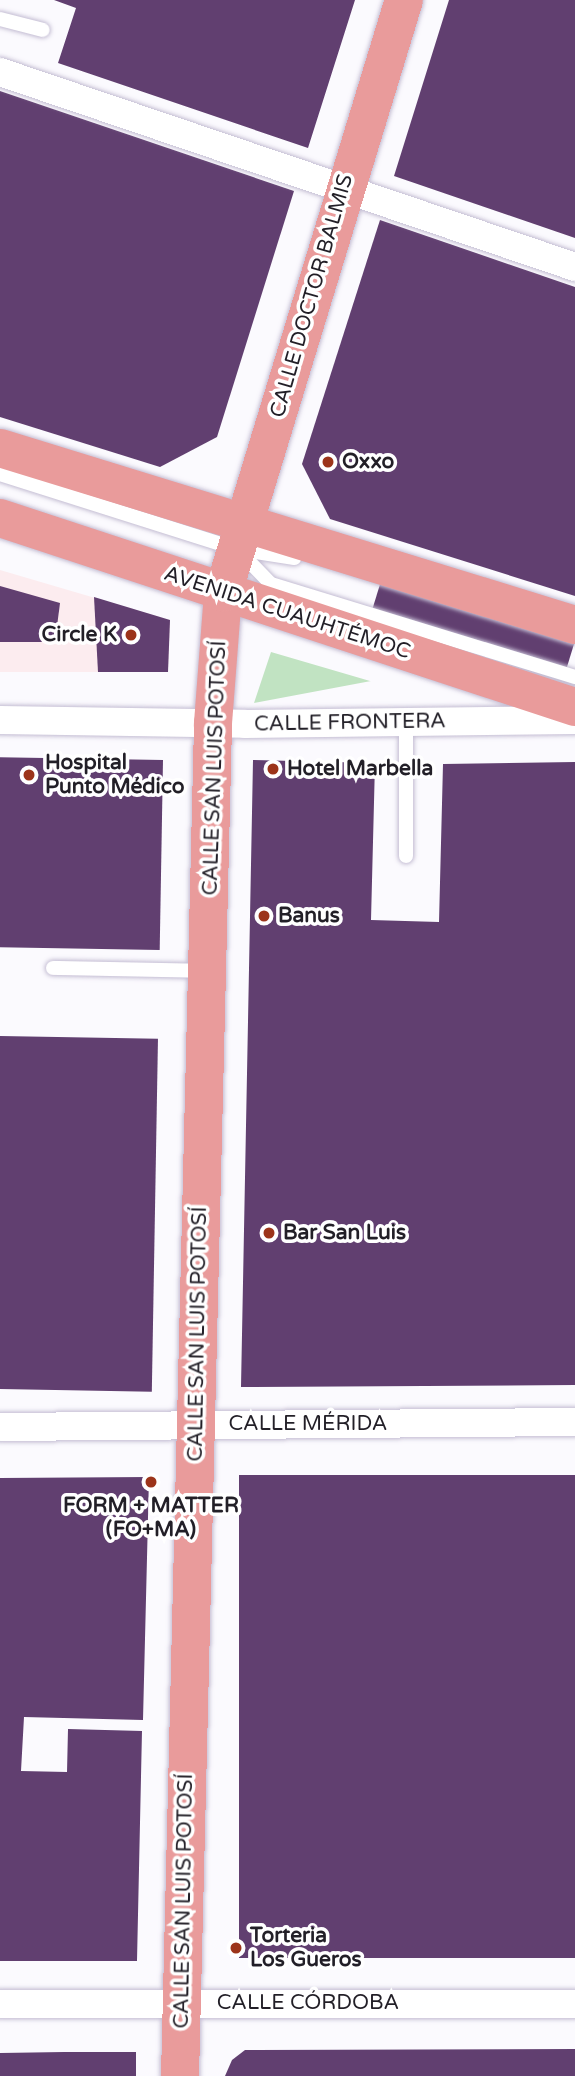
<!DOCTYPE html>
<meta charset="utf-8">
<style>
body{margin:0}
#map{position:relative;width:575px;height:2076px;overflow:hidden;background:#fbfafe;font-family:"Varela Round",sans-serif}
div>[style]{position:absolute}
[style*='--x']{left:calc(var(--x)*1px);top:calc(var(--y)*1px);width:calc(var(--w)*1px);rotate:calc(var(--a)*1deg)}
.commercial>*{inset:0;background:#fcecef}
.green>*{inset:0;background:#c1e3c2}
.building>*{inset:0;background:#613f70;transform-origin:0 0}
.roads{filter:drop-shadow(0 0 2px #c4bdd3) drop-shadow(0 0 2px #c4bdd3)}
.lane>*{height:14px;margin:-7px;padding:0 7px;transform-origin:7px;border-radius:7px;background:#fff}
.street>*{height:28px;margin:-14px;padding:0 14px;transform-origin:14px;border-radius:14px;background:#fff}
.primary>*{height:38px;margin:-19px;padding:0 19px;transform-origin:19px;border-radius:19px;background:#e99b9b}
.dots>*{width:19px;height:19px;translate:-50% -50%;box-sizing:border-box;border:4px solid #fff;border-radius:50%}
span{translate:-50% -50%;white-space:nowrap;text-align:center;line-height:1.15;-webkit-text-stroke:7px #fff;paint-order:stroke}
.street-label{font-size:21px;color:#221f27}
.poi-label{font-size:21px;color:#221f27;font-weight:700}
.left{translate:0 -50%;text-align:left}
.right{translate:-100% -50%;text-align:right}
</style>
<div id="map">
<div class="commercial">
<div style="clip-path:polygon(0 570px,170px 620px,168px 672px,0 672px)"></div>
</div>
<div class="green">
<div style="clip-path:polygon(271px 652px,370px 681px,371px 681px,254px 703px)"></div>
</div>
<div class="building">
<div style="clip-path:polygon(54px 0,355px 0,308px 148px,58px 63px,76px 8px)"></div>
<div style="clip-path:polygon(449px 0,575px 0,575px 238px,394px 176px)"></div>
<div style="clip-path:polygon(0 91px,294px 191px,217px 437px,160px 467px,0 417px)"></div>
<div style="clip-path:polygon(380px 220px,575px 287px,575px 596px,330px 519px,302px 464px)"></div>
<div style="left:381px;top:581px;width:203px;height:34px;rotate:17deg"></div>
<div style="clip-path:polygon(0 586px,60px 603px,55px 642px,0 642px)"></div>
<div style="clip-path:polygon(94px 597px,170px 620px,168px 672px,98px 672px)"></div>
<div style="left:163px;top:760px;width:190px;height:163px;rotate:91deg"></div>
<div style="clip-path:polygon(253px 760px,375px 763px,371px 920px,439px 922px,443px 764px,575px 762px,575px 1385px,241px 1387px)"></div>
<div style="left:0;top:1036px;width:158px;height:353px;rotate:1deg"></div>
<div style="left:575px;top:1475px;width:483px;height:336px;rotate:90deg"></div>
<div style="clip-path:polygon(149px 1477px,143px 1720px,24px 1717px,21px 1771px,67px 1772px,68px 1729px,142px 1731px,137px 1961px,0 1961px,0 1478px)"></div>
<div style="clip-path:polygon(575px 2049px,575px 2076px,225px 2076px,232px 2060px,245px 2050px)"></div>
<div style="clip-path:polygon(64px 2052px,136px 2052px,136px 2076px,0 2076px,0 2053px)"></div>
</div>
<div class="roads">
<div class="lane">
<div style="--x:0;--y:19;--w:44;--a:14.3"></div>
<div style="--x:0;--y:474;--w:249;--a:17.6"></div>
<div style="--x:237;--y:549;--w:58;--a:9"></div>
<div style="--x:238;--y:550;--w:47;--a:45.9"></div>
<div style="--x:271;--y:584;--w:318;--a:17"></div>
<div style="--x:406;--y:856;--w:133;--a:-90"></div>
<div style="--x:53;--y:968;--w:153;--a:1.1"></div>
</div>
<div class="street">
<div style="--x:0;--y:72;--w:607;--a:18.73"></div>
<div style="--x:0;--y:720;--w:245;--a:0.9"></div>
<div style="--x:245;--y:724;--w:330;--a:-0.7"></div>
<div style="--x:0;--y:1427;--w:575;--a:-0.5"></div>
<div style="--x:0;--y:2004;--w:575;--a:0"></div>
</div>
<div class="primary">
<div style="--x:0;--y:448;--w:602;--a:17.11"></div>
<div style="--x:0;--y:518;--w:605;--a:18.2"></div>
<div style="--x:180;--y:2076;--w:1353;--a:-88.6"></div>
<div style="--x:213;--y:723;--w:130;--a:-85.6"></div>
<div style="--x:223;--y:593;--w:620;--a:-73.03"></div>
</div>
</div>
<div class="dots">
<div style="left:328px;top:462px;background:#9c341a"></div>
<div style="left:131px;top:635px;background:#9c341a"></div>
<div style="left:273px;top:769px;background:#9c341a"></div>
<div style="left:29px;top:775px;background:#9c341a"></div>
<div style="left:264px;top:916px;background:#9c341a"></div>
<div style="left:269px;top:1233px;background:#9c341a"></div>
<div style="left:151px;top:1482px;background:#9c341a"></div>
<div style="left:236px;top:1948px;background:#9c341a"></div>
</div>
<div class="street-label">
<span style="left:312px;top:296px;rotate:-74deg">CALLE DOCTOR BALMIS</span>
<span style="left:287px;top:613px;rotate:18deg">AVENIDA CUAUHTÉMOC</span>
<span style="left:350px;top:723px;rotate:-1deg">CALLE FRONTERA</span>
<span style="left:215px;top:768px;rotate:-88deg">CALLE SAN LUIS POTOSÍ</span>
<span style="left:198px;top:1334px;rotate:-89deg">CALLE SAN LUIS POTOSÍ</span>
<span style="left:308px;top:1424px">CALLE MÉRIDA</span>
<span style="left:184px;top:1901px;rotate:-89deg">CALLE SAN LUIS POTOSÍ</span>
<span style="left:308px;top:2003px">CALLE CÓRDOBA</span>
</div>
<div class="poi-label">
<span class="left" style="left:342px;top:462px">Oxxo</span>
<span class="right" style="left:117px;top:635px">Circle K</span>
<span class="left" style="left:45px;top:775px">Hospital<br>Punto Médico</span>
<span class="left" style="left:287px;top:769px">Hotel Marbella</span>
<span class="left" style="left:278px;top:916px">Banus</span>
<span class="left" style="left:283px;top:1233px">Bar San Luis</span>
<span style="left:151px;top:1518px">FORM + MATTER<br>(FO+MA)</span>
<span class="left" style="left:250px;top:1948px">Torteria<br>Los Gueros</span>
</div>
</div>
